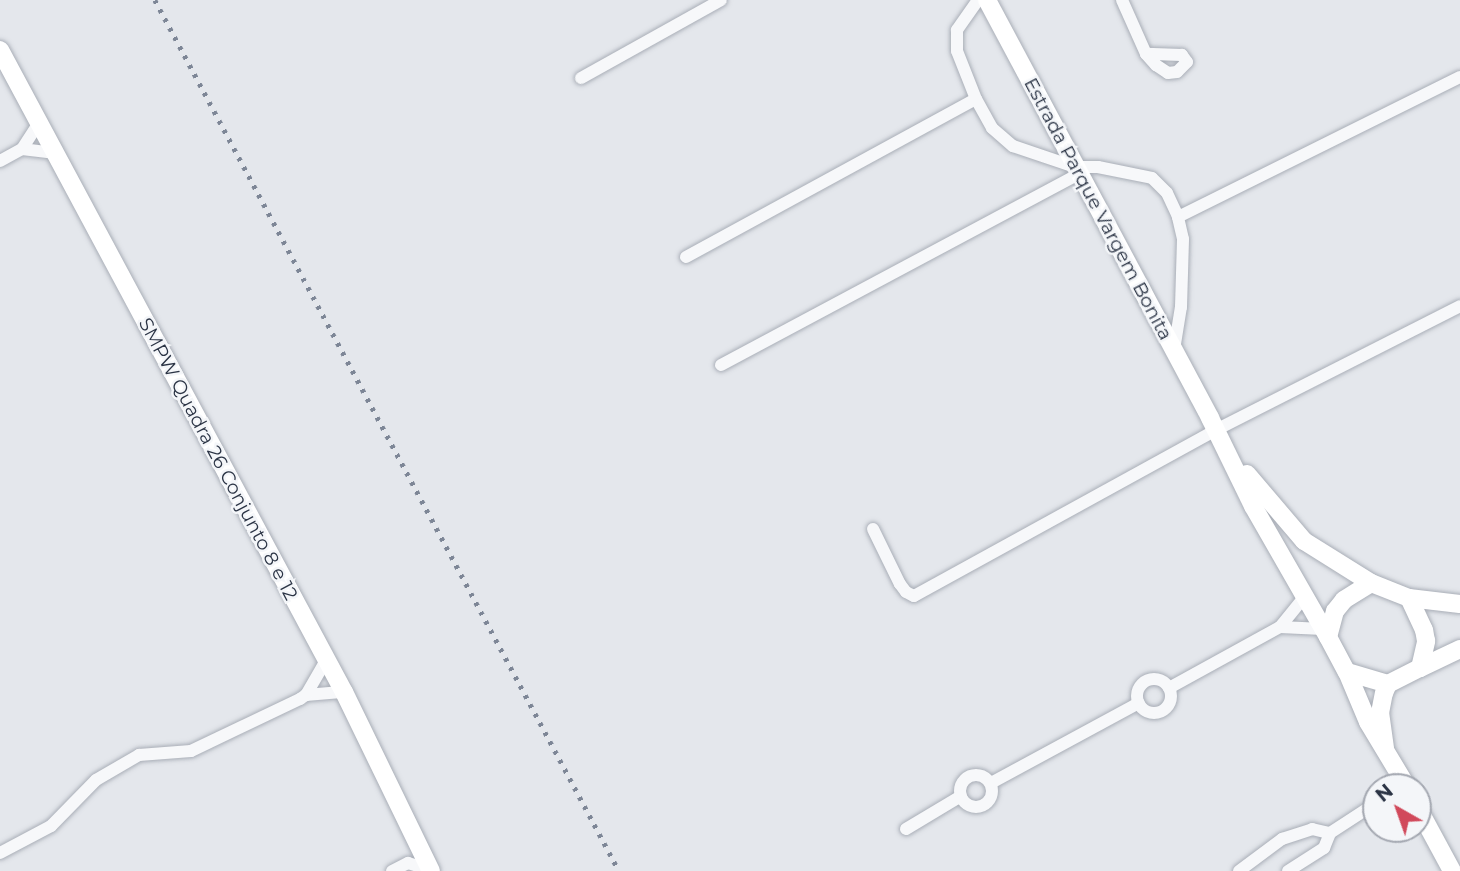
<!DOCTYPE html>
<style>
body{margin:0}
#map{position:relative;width:1460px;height:871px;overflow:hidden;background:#e4e7ec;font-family:Montserrat,sans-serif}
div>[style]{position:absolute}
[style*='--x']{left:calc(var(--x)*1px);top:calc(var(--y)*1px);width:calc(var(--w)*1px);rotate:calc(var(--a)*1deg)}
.roads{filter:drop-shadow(0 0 2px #a9aeb7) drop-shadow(0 0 2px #a9aeb7)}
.street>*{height:12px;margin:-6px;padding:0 6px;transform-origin:6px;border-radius:6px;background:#f7f8fa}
.street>.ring{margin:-6px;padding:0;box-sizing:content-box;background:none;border:12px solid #f7f8fa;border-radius:50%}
.secondary>*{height:18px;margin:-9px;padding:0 9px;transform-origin:9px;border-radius:9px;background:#fff}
.rail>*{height:4.5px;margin-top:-2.25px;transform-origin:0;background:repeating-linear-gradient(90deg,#7d8696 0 3.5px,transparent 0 10.5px)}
span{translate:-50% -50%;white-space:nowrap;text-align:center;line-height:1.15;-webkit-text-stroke:5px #f4f6f9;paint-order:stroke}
.street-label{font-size:19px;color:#2b3445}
.north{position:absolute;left:1362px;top:773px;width:70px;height:70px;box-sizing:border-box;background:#f4f6f9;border:2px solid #a4a8b1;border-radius:50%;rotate:320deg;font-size:19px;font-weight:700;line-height:28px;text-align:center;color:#2b3445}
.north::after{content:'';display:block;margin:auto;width:24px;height:32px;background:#d1495b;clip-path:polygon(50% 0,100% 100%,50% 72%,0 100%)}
</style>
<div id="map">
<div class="roads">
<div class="street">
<div style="--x:978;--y:0;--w:37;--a:125"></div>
<div style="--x:957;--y:30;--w:21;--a:90"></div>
<div style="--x:957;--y:51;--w:52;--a:68.4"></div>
<div style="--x:976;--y:99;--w:33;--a:61"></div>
<div style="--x:992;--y:128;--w:28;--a:41"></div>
<div style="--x:1013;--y:146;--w:65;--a:18.7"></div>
<div style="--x:1075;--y:167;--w:23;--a:0"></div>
<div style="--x:1098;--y:167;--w:55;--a:11.5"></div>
<div style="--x:1152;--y:178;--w:21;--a:45"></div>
<div style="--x:1167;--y:193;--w:26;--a:65"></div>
<div style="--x:1178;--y:217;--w:315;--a:-26.4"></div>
<div style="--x:1122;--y:0;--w:59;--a:66"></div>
<div style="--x:1146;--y:54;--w:15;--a:48"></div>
<div style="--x:1156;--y:65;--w:14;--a:34"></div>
<div style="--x:1168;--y:73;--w:9;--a:-6"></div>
<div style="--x:1177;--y:72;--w:14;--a:-45"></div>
<div style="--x:1187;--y:62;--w:9;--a:-126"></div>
<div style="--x:1182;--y:55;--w:36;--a:-178"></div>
<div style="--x:581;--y:78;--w:160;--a:-29.1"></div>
<div style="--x:22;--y:149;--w:32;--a:7"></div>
<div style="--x:0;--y:161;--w:25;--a:-29"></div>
<div style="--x:22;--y:149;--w:30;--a:-57"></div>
<div style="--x:686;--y:257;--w:330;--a:-28.6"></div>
<div style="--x:1174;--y:350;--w:44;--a:-80.8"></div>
<div style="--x:1181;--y:307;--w:68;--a:-88.3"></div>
<div style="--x:1183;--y:239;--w:23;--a:-103"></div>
<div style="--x:721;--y:365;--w:405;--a:-28.1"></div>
<div style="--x:873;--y:529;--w:61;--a:63.9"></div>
<div style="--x:900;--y:584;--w:10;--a:53"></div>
<div style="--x:906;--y:592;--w:9;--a:27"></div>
<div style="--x:914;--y:596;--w:342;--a:-28.8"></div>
<div style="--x:1214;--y:431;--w:276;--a:-26.9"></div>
<div style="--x:1280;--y:627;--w:43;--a:2.7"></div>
<div class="ring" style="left:1137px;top:679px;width:22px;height:22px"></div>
<div style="--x:1169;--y:688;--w:127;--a:-28.8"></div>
<div style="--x:1280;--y:627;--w:40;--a:-51"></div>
<div style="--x:306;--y:695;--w:38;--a:-5"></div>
<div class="ring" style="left:960px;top:775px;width:20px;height:20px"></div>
<div style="--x:991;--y:783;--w:168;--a:-28.4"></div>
<div style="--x:906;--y:829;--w:64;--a:-31"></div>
<div style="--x:0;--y:853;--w:58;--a:-27.9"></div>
<div style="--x:51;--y:826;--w:64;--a:-45.6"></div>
<div style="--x:96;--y:780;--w:50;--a:-30.2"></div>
<div style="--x:139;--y:755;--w:52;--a:-4.4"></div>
<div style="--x:191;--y:751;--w:121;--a:-25.5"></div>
<div style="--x:300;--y:699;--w:7;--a:-34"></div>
<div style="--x:306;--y:695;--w:39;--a:-60"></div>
<div style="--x:392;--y:871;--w:18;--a:-27"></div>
<div style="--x:408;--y:863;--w:24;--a:17"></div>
<div style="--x:1239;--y:871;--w:54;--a:-36.7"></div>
<div style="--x:1282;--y:839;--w:32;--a:-18"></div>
<div style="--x:1312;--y:829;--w:18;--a:13"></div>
<div style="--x:1330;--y:833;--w:55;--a:-33.1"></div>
<div style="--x:1288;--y:871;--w:43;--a:-32.6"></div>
<div style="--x:1324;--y:848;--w:16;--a:-68"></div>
</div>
<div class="secondary">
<div style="--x:987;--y:0;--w:474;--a:61.9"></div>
<div style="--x:1210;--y:418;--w:98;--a:64"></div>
<div style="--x:1253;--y:506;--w:151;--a:60.2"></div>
<div style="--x:0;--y:50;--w:728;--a:61.82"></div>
<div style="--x:344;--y:692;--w:199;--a:64.1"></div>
<div style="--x:1247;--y:474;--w:88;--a:49.6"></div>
<div style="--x:1304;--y:541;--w:79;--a:32.1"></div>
<div style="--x:1409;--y:598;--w:51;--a:6.7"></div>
<div style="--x:1420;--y:668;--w:44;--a:-25.4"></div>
<div style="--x:1347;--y:672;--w:54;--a:67.2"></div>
<div style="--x:1368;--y:722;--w:76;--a:59"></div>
<div style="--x:1385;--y:748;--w:35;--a:-98"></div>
<div style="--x:1380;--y:713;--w:20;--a:-79"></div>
<div style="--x:1384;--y:693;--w:10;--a:-66"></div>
<div style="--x:1388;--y:684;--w:36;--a:-27"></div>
<div style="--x:1420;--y:668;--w:28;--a:-77"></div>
<div style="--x:1426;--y:641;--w:11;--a:-100"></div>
<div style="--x:1424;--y:630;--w:35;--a:-115"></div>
<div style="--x:1409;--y:598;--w:41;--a:-158.5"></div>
<div style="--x:1371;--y:583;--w:32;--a:148"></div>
<div style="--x:1344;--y:600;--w:14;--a:129"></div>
<div style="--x:1335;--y:611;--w:27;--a:105"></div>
<div style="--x:1328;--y:637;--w:40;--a:62"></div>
<div style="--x:1347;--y:672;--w:43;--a:16.3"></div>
<div style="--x:1418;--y:808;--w:72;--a:61.6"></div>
</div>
</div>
<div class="rail">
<div style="--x:155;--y:0;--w:987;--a:61.95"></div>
</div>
<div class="street-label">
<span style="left:1098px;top:209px;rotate:62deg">Estrada Parque Vargem Bonita</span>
<span style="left:218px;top:459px;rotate:62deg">SMPW Quadra 26 Conjunto 8 e 12</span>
</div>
<div class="north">N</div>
</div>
